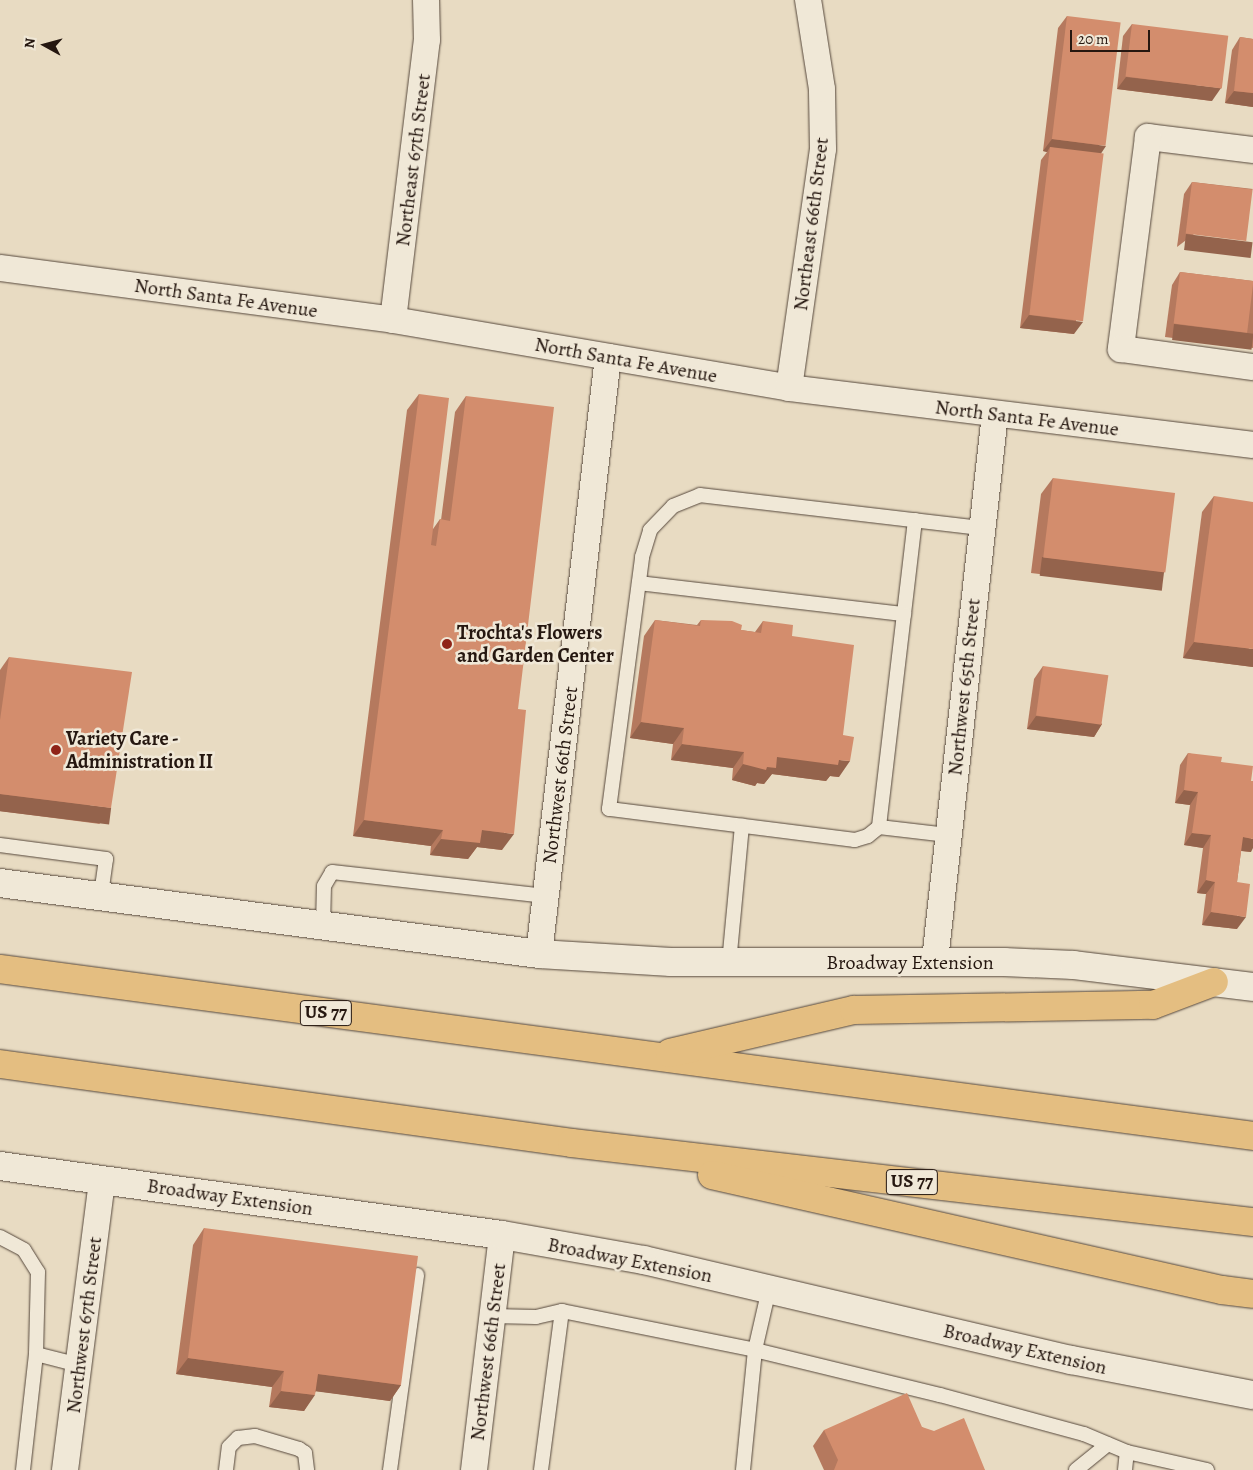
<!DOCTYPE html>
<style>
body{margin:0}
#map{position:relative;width:1253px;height:1470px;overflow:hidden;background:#e8dbc2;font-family:Alegreya,serif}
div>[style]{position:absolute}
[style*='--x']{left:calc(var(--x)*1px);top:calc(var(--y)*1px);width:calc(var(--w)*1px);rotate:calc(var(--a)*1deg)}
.roads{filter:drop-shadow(0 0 1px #56483c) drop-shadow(0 0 1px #56483c)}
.service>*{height:14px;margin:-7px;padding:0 7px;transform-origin:7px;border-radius:7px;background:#f0e8d7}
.minor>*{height:26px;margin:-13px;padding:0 13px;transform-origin:13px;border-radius:13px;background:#f0e8d7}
.secondary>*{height:28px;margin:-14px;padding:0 14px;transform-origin:14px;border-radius:14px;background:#f0e8d7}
.motorway>*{height:28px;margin:-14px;padding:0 14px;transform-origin:14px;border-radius:14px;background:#e4be81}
.wall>*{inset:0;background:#b5795e}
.shaded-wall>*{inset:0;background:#94634c;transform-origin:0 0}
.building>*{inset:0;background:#d38d6d;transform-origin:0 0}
.dots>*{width:14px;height:14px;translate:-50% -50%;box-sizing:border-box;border:2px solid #f0e8d7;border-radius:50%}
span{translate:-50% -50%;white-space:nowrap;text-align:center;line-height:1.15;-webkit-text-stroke:5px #f0e8d7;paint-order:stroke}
.shield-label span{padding:1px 4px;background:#f0e8d7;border:1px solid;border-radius:4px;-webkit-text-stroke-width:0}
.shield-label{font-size:19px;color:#251710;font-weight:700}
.street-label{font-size:20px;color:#251710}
.poi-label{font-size:20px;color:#251710;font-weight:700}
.left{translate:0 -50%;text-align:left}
.north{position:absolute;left:20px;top:20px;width:50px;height:50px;-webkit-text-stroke:4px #f0e8d7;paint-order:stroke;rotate:277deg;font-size:14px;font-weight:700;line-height:20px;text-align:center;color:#251710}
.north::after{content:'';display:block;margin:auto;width:18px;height:22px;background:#251710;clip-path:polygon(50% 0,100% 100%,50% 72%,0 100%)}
.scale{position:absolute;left:1070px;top:30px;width:80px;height:22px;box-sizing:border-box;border:2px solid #251710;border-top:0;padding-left:6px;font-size:15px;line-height:18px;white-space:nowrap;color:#251710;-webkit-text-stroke:4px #f0e8d7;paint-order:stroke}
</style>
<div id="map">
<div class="roads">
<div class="service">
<div style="--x:915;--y:520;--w:309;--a:96.7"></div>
<div style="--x:879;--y:827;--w:14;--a:141"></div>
<div style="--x:868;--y:836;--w:14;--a:163"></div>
<div style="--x:855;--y:840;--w:248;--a:-172.8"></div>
<div style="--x:609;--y:809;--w:254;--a:-82.5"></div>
<div style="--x:642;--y:557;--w:28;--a:-73"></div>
<div style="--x:650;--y:530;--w:33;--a:-46"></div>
<div style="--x:673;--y:506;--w:29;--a:-22"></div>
<div style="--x:700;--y:495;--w:284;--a:6.7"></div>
<div style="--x:639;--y:583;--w:267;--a:6.7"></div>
<div style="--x:879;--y:827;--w:69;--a:6.6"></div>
<div style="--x:0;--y:845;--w:107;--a:7.5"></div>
<div style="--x:106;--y:859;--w:37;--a:98"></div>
<div style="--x:323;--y:926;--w:40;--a:-88.6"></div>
<div style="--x:324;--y:886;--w:16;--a:-60"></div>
<div style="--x:332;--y:872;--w:215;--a:6.4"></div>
<div style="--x:729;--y:963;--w:138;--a:-84.6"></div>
<div style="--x:0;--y:1237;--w:27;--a:28"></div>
<div style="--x:24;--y:1250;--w:26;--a:58"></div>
<div style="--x:38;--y:1272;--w:82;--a:91.4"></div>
<div style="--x:36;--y:1354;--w:44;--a:14.3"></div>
<div style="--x:492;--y:1316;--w:44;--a:1.3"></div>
<div style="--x:536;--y:1317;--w:27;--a:-13"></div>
<div style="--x:562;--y:1311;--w:197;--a:11.4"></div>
<div style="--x:755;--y:1350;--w:190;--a:13.7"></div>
<div style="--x:940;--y:1395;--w:149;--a:15.2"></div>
<div style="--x:1084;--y:1434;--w:47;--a:22.7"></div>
<div style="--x:1127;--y:1452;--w:82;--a:12.7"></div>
<div style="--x:23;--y:1470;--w:117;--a:-83.6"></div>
<div style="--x:226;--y:1470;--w:23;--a:-83"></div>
<div style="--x:229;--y:1447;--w:13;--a:-45"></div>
<div style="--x:238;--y:1438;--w:17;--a:-7"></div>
<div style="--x:255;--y:1436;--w:46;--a:16.5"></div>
<div style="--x:299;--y:1449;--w:7;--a:34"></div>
<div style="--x:305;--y:1453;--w:17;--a:83"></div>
<div style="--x:390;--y:1470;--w:197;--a:-82.1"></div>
<div style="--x:541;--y:1470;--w:160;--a:-82.5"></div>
<div style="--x:743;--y:1470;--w:121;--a:-84.3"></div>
<div style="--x:755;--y:1350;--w:63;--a:-77.1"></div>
<div style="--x:1076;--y:1470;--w:41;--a:-39.1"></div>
<div style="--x:1125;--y:1470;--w:18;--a:-84"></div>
</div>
<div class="minor">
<div style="--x:1253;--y:150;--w:106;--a:-172.9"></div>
<div style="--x:1148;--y:137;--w:214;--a:97.3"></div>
<div style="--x:1121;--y:349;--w:133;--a:7.8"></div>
<div style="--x:0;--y:268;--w:396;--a:7.5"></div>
<div style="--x:393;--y:320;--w:402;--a:9.7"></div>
<div style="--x:789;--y:388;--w:467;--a:7"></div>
<div style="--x:393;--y:320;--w:282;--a:-83.1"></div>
<div style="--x:427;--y:40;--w:40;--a:-91.4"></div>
<div style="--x:789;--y:388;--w:241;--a:-81.9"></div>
<div style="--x:823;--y:149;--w:60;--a:-91"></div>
<div style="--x:822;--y:89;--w:90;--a:-98.9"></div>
<div style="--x:539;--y:954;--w:601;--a:-83.41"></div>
<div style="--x:935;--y:960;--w:549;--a:-83.73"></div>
<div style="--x:65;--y:1470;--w:292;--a:-82.7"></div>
<div style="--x:474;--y:1470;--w:237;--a:-83.2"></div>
</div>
<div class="secondary">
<div style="--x:0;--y:883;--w:544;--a:7.5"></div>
<div style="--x:539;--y:954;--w:132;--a:3.5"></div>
<div style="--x:671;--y:962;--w:333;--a:0"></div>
<div style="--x:1004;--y:962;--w:70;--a:2.5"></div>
<div style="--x:1074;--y:965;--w:180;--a:7"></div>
<div style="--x:0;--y:1166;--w:507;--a:7.83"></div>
<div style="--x:502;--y:1235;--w:144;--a:10"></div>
<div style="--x:644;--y:1260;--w:439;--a:13.2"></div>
<div style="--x:1071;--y:1360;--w:185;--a:10.9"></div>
</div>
<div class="motorway">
<div style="--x:0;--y:969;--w:1264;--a:7.59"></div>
<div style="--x:670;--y:1053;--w:189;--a:-13.2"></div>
<div style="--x:854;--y:1010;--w:299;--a:-1"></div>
<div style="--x:1153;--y:1005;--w:65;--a:-20.7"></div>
<div style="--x:0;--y:1064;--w:577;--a:7.86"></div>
<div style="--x:572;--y:1143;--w:686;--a:6.62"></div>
<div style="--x:712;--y:1175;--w:523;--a:12.71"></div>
<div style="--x:1222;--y:1290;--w:31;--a:7"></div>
</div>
</div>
<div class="wall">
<div style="clip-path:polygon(1067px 16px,1101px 154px,1074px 334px,1020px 328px,1041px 160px,1047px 152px,1043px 151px,1058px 28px)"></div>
<div style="clip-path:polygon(1132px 24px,1212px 101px,1117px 89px,1123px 36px)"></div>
<div style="clip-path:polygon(1240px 37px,1253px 39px,1253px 107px,1225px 103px,1232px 50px)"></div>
<div style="clip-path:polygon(1192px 182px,1253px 189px,1177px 247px,1184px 194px)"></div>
<div style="clip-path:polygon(1180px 272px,1253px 281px,1253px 348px,1165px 337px,1172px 285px)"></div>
<div style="clip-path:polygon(419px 394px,433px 529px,440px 519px,441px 520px,455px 412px,466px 396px,518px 709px,502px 850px,477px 847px,468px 859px,430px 855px,431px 846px,353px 836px,407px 410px)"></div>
<div style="clip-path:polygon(1053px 478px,1164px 572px,1153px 588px,1031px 573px,1041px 494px)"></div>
<div style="clip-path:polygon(1214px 496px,1253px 667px,1183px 658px,1202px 512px)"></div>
<div style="clip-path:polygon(655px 620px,697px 625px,701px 620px,741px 630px,755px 632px,763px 621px,792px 636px,843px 735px,839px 777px,830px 776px,826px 781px,772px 774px,764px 784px,757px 783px,755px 786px,732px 780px,733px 768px,671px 760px,673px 744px,630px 738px,644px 636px)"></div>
<div style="clip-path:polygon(9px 657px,100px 824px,0 811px,0 670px)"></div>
<div style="clip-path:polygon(1043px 666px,1102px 724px,1094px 737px,1027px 729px,1034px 679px)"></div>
<div style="clip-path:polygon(1188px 753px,1221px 762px,1251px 781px,1251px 852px,1241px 851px,1237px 882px,1237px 929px,1202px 925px,1206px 894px,1197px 893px,1203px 848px,1184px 845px,1190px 805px,1175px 803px,1180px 765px)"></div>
<div style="clip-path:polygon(204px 1228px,401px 1385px,390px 1401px,316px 1391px,304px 1411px,269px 1407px,272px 1387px,176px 1374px,193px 1245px)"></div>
<div style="clip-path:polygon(922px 1427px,985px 1470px,824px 1470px,813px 1446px,824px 1430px)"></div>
</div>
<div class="shaded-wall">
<div style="clip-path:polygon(1126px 77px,1221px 88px,1212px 101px,1117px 89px)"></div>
<div style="clip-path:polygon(1234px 91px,1253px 93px,1253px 107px,1225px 103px)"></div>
<div style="clip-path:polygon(1052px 139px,1106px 146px,1098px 158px,1050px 147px,1047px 152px,1043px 151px)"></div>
<div style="left:1186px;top:234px;width:67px;height:16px;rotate:7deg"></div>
<div style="clip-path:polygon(1029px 315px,1083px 322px,1074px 334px,1020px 328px)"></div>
<div style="left:1174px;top:324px;width:80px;height:16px;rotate:7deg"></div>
<div style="left:1042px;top:557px;width:123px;height:19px;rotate:7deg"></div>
<div style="clip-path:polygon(1194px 642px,1253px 649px,1253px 667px,1183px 658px)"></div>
<div style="clip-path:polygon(1036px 716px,1102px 724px,1094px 737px,1027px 729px)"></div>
<div style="clip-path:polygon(641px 722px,684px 728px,673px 744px,630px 738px)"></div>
<div style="clip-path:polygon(682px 744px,744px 752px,733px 768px,671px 760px)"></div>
<div style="clip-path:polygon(777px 757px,839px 760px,850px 761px,839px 777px,830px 776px,826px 781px,772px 774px,764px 784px,757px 783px,755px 786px,732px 780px,743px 764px,767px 767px)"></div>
<div style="clip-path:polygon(1184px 790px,1198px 792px,1190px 805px,1175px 803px)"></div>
<div style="left:0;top:794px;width:112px;height:17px;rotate:7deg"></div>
<div style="clip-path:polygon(364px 820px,443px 830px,431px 846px,353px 836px)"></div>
<div style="clip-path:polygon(482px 830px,514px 834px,502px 850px,477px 847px,468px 859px,430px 855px,441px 839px)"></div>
<div style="clip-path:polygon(1192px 833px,1211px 835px,1203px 848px,1184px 845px)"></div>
<div style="clip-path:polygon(1243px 837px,1253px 839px,1253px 848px,1251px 852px,1234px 850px)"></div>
<div style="clip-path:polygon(1206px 880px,1215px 882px,1206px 894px,1197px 893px)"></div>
<div style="clip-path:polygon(1211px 912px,1246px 917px,1237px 929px,1202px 925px)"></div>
<div style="clip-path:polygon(188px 1358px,284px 1371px,272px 1387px,176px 1374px)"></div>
<div style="clip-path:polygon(318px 1374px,401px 1385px,390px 1401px,306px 1390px)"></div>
<div style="clip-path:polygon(281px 1391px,315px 1395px,304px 1411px,269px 1407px)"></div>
</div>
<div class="building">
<div style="left:1067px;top:16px;width:54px;height:124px;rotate:7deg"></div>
<div style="left:1132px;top:24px;width:97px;height:53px;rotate:7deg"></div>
<div style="clip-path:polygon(1240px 37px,1253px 39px,1253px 93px,1234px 91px)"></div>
<div style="left:1050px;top:147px;width:54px;height:169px;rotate:7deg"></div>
<div style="left:1192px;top:182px;width:61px;height:52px;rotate:7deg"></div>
<div style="left:1180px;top:272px;width:74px;height:52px;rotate:7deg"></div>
<div style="clip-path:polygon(419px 394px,449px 398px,431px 545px,436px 546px,440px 519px,450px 521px,466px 396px,554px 407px,518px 709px,526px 710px,514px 834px,482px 830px,480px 843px,441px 839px,443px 830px,364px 820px)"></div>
<div style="left:1053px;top:478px;width:123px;height:80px;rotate:7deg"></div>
<div style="clip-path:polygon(1214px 496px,1253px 502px,1253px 649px,1194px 642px)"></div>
<div style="clip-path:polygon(655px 620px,700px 626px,701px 620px,732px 621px,742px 625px,741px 630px,761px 633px,763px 621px,793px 625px,792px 636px,854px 645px,843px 735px,854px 737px,850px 761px,839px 760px,838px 765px,777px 757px,776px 768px,767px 767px,766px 770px,743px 764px,744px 752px,682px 744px,684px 728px,641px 722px)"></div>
<div style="clip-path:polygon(9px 657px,132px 672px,111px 808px,0 794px,0 720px)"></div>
<div style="left:1043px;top:666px;width:66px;height:50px;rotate:8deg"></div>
<div style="clip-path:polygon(1188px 753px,1222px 757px,1221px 762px,1253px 766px,1251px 781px,1253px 781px,1253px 839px,1243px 837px,1237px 882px,1250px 884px,1246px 917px,1211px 912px,1215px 882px,1206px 880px,1211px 835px,1192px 833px,1198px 792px,1184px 790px)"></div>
<div style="clip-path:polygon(204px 1228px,418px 1256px,401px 1385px,318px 1374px,315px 1395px,281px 1391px,284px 1371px,188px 1358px)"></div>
<div style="clip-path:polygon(907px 1393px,922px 1427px,934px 1431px,964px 1418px,985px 1470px,834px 1470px,838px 1460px,824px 1430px)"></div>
</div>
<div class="dots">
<div style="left:447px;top:644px;background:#8f2418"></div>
<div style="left:56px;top:750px;background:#8f2418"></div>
</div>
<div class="shield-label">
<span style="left:326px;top:1013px">US 77</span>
<span style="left:912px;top:1182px">US 77</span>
</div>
<div class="street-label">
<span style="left:413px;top:160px;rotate:-83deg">Northeast 67th Street</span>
<span style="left:811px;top:224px;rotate:-83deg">Northeast 66th Street</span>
<span style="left:226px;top:298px;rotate:8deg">North Santa Fe Avenue</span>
<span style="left:626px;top:360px;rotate:10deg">North Santa Fe Avenue</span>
<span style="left:1027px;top:418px;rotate:7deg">North Santa Fe Avenue</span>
<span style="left:964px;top:687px;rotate:-84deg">Northwest 65th Street</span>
<span style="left:560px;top:775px;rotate:-83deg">Northwest 66th Street</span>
<span style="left:910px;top:962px">Broadway Extension</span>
<span style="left:230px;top:1197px;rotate:8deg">Broadway Extension</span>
<span style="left:630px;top:1260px;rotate:11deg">Broadway Extension</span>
<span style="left:84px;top:1325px;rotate:-83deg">Northwest 67th Street</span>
<span style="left:1025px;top:1349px;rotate:13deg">Broadway Extension</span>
<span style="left:488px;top:1352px;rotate:-83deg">Northwest 66th Street</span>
</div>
<div class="poi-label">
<span class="left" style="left:457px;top:644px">Trochta's Flowers<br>and Garden Center</span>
<span class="left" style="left:66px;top:750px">Variety Care -<br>Administration II</span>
</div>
<div class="north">N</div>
<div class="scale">20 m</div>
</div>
